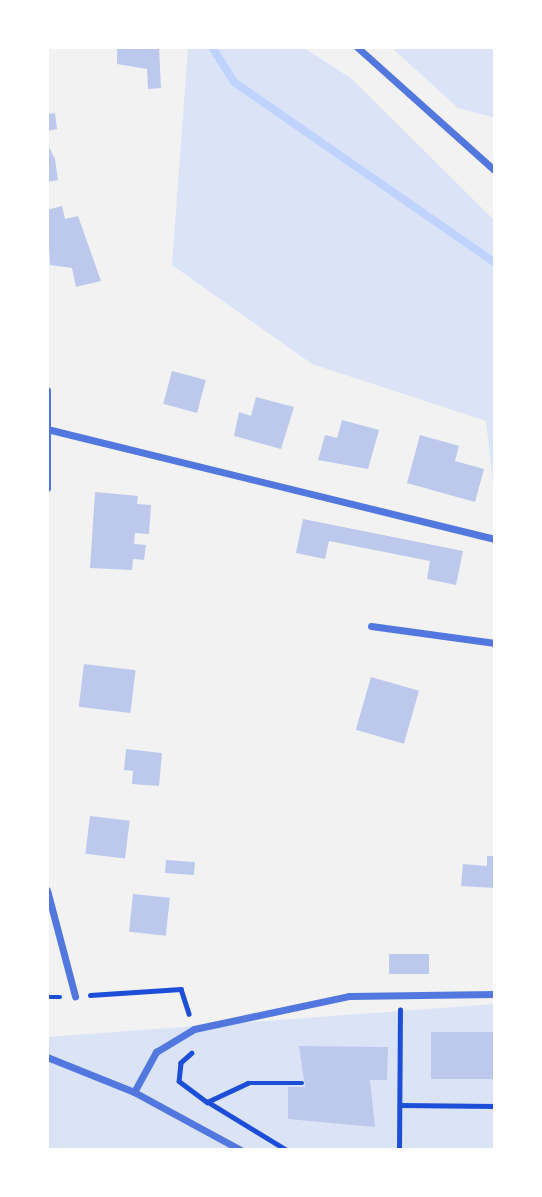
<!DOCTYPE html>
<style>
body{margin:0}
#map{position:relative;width:542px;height:1197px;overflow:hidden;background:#f2f2f2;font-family:Poppins,sans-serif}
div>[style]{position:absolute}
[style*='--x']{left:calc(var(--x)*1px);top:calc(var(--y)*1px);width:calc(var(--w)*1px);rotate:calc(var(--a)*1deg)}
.green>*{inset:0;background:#dbe4f7}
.stream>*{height:8px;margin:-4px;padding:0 4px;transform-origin:4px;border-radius:4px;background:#bfd3fe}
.building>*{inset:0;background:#bdc9ec;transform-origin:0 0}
.path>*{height:4.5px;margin:-2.25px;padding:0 2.25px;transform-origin:2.25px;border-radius:2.25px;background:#1d4ed8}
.minor>*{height:7px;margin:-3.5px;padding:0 3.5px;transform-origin:3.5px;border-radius:3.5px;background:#5277de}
span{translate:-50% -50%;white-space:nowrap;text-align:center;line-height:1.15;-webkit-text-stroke:7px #fff;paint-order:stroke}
.frame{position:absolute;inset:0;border:49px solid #fff;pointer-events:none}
</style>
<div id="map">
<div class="green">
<div style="clip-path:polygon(188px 47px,303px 47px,352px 79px,495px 221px,495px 500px,486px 421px,312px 364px,172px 265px)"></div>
<div style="clip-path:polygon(391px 47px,495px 47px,495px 118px,458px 108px)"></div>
<div style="clip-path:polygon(495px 1004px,495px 1150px,47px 1150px,47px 1037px)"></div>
</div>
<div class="stream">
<div style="--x:212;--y:47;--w:41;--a:57.8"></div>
<div style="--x:234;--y:82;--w:318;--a:34.7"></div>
</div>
<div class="building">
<div style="clip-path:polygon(117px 47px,159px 47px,161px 88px,148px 89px,147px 69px,117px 64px)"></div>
<div style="clip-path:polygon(55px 113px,57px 129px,47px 131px,47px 114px)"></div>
<div style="clip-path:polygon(47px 143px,55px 159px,58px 180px,47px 182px)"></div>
<div style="clip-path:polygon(62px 206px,65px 219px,78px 216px,101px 281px,76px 287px,72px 268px,50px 265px,47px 210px)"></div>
<div style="left:172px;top:371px;width:35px;height:34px;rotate:15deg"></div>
<div style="clip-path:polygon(256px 397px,294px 407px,281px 449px,234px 436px,239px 412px,251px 416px)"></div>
<div style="clip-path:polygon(342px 420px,379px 430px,368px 469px,318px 460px,325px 435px,337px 438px)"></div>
<div style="clip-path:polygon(420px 435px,459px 446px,455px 461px,484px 469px,475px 502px,407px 483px)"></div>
<div style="clip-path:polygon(95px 492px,138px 496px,137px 504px,151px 505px,149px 534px,135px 533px,134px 544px,146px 545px,144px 560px,133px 559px,132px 570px,90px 568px)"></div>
<div style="clip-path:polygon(303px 519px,463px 551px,456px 585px,427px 579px,430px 561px,329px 541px,325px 559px,296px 553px)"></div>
<div style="left:84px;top:664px;width:52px;height:43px;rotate:7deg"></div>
<div style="left:371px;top:677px;width:50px;height:55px;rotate:16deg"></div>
<div style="clip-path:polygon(126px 749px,162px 753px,159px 786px,132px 784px,133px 771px,124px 770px)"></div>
<div style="left:90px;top:816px;width:40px;height:38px;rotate:7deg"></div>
<div style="clip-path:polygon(487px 856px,495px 856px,495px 888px,461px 886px,463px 864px,487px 866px)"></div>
<div style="left:166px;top:860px;width:29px;height:13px;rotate:4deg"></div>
<div style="left:133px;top:894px;width:37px;height:38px;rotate:6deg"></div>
<div style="left:389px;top:954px;width:40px;height:20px"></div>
<div style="left:431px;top:1032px;width:64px;height:47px"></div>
<div style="clip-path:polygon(299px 1046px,388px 1047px,387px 1080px,370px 1080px,375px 1127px,288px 1119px,288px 1087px,305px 1087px)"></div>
</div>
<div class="path">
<div style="--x:90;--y:995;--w:91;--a:-3.8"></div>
<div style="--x:181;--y:989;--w:26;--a:72"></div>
<div style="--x:47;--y:997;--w:13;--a:0"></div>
<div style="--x:192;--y:1053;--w:15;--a:138"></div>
<div style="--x:181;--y:1063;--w:18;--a:96"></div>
<div style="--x:179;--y:1081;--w:35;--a:37"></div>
<div style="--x:400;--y:1105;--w:95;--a:0.6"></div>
<div style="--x:286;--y:1150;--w:92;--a:-148.7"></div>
<div style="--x:207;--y:1102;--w:45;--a:-24.9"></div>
<div style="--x:248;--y:1083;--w:54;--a:0"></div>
<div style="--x:399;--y:1150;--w:140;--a:-89.6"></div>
</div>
<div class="minor">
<div style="--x:357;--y:47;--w:186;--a:41.9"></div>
<div style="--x:47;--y:390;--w:98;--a:90"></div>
<div style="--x:51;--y:430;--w:457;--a:13.8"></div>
<div style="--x:371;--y:626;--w:125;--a:7.8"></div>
<div style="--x:47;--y:890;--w:110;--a:75.2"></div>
<div style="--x:47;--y:1057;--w:94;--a:21.9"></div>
<div style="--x:134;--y:1092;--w:122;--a:28.5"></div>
<div style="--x:134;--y:1092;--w:46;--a:-61.2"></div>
<div style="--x:156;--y:1052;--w:44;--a:-31.2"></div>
<div style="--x:194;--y:1029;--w:158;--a:-12"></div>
<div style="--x:349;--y:996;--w:146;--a:-0.8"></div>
</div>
<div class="frame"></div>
</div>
